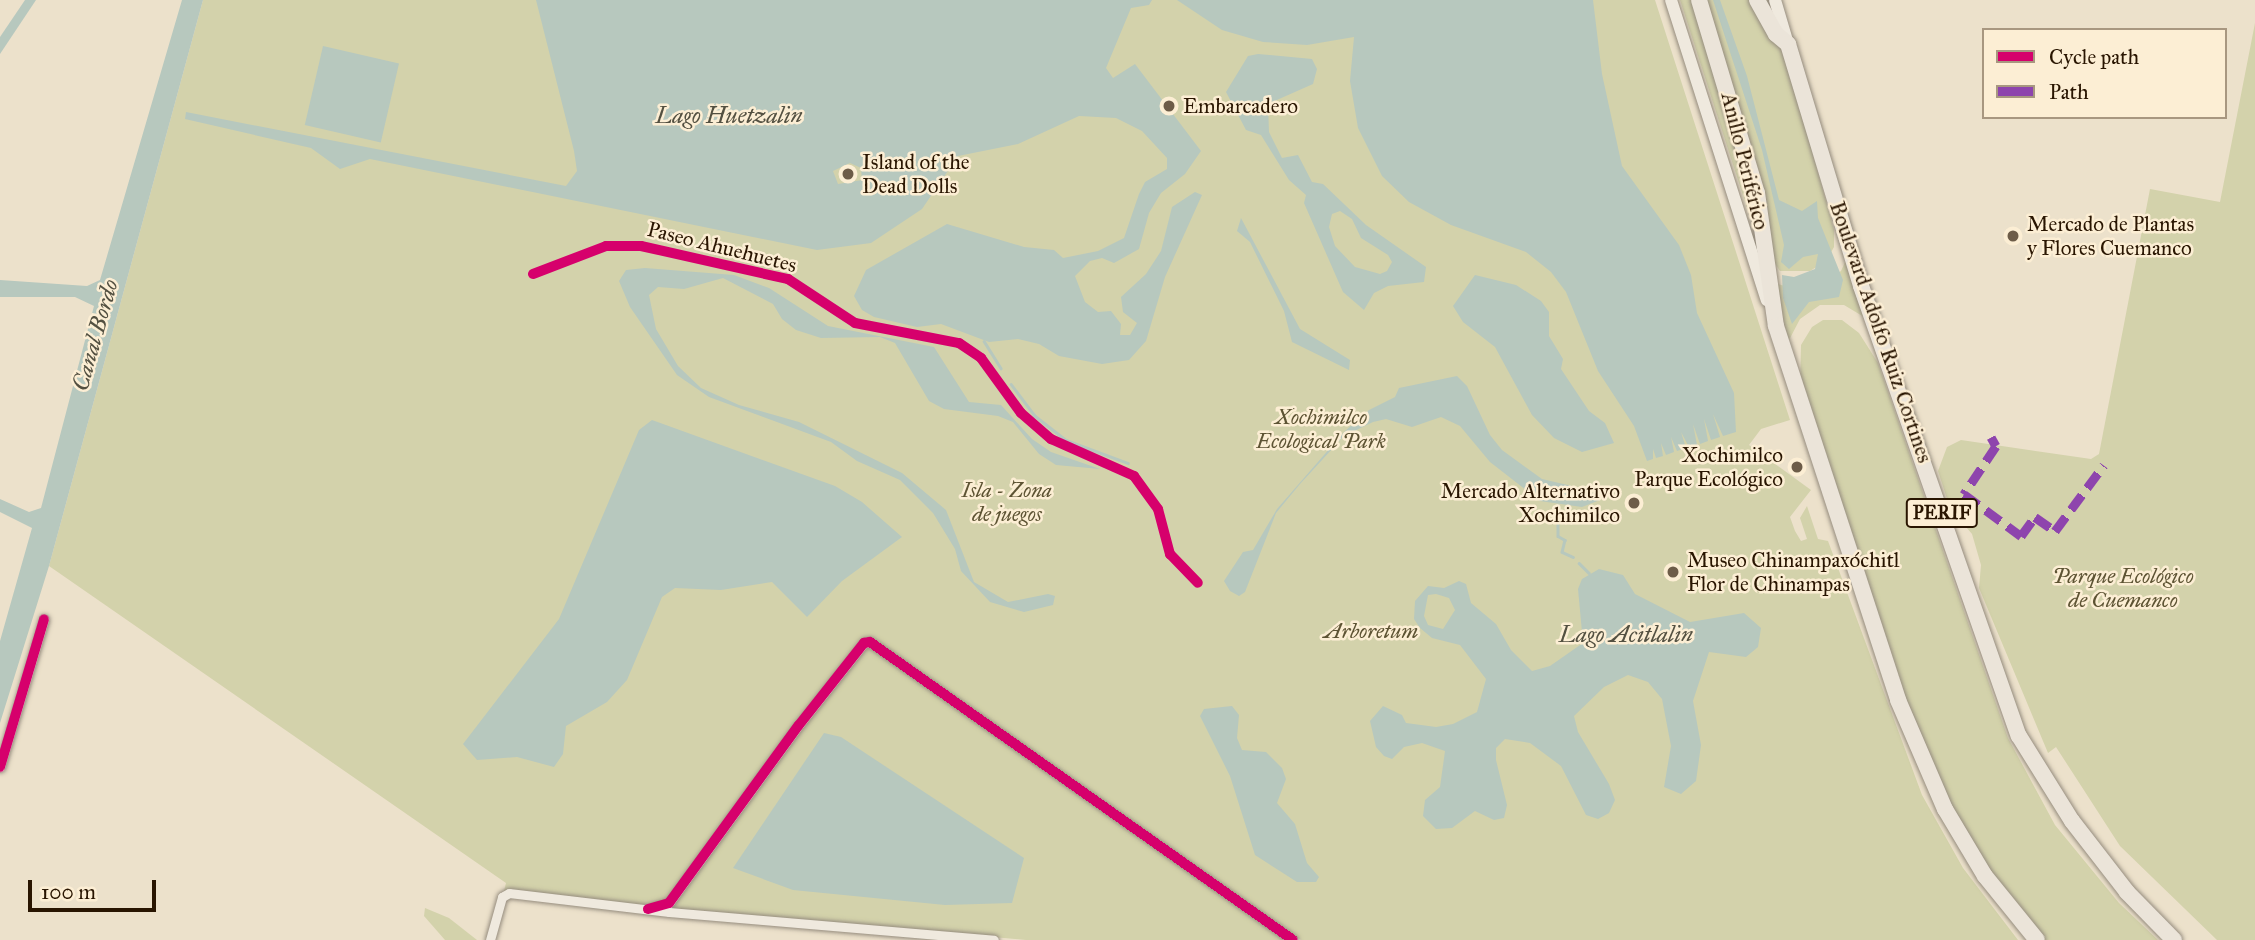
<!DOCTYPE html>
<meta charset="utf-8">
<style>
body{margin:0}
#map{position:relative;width:2255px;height:940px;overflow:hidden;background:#ece1cb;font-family:"IM FELL Great Primer",serif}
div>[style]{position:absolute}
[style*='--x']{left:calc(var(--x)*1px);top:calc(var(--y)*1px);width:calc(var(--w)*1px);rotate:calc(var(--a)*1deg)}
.green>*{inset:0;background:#d3d2ab}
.water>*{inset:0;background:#b7c8be;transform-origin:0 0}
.stream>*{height:2.5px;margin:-1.25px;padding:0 1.25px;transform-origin:1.25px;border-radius:1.25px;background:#b7c8be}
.roads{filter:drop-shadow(0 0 2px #958c7e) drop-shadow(0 0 2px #958c7e)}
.street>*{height:9px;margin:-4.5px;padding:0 4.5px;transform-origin:4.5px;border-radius:4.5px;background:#efe9de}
.secondary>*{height:12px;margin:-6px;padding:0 6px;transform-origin:6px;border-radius:6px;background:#efe9de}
.highway>*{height:16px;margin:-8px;padding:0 8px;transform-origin:8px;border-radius:8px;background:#ebe4d9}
.quiet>*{height:9px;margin-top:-4.5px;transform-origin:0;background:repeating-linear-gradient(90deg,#8e44ad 0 18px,transparent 0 27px)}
.cycleway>*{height:10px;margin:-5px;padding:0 5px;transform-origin:5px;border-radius:5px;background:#d6006c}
.dots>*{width:19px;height:19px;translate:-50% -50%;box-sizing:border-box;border:4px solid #fceed4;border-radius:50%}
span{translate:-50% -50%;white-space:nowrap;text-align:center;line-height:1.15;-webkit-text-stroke:5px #fceed4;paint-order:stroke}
.shield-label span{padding:2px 5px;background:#fceed4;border:2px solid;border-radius:5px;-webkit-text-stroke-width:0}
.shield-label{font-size:19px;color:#291501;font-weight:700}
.poi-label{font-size:21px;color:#291501}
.left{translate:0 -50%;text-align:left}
.right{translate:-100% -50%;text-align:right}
.street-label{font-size:21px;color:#291501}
.park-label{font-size:21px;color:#5d5333;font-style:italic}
.water-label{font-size:23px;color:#535041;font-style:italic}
.legend{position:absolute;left:1982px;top:28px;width:245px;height:91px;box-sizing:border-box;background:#fceed4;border:2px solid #a89780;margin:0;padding:9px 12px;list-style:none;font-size:21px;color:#291501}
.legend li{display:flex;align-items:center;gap:14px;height:35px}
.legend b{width:35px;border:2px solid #a89780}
.scale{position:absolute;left:28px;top:880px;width:128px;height:32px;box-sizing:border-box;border:4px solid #291501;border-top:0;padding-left:9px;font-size:21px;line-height:24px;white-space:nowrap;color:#291501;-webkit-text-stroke:5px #fceed4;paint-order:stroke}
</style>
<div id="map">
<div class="green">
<div style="clip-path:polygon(203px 0,1655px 0,1790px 420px,1761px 429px,1749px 445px,1811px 490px,1790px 517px,1795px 531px,1801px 541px,1807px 539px,1800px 518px,1807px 506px,1818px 539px,1828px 541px,1922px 795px,1963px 868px,2018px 940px,1301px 940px,871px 639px,665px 902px,641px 905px,504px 891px,506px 883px,49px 566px)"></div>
<div style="clip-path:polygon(1680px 0,1770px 0,1834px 230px,1834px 247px,1826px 261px,1810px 271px,1780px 271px,1756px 236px)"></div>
<div style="clip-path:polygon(2255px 23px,2255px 940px,2217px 940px,2120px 846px,2056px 747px,2048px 753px,1979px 588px,1981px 565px,1972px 534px,1950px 508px,1938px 471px,1947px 447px,1961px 440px,2091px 459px,2099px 454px,2150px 189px,2220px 202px)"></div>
<div style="clip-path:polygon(1846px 260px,1864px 317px,1844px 305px,1820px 305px,1800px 319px,1788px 342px,1771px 282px,1798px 290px,1822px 284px,1841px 271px)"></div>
<div style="clip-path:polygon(1823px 320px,1842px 320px,1859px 333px,1878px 363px,2008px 738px,2055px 825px,2119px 903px,2158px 940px,2044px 940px,2015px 911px,1945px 804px,1902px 694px,1800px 392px,1801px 345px,1812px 327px)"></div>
<div style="clip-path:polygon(867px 644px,1289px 940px,1026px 940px,666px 908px)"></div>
<div style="clip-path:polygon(425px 908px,449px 918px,477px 940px,445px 940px,424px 916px)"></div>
</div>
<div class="water">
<div style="clip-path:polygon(25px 0,36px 0,0 54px,0 37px)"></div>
<div style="clip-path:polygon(182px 0,203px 0,49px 566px,0 723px,0 641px,32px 528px,0 512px,0 499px,29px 512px,41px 508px,94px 306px,75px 297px,0 297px,0 280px,87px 286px,100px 280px)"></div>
<div style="clip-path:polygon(evenodd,536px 0,1152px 0,1149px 5px,1131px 8px,1106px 68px,1113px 78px,1135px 64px,1201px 151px,1185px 174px,1161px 193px,1149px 213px,1139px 249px,1114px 263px,1102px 258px,1090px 261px,1075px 276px,1085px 302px,1098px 312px,1111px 311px,1121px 324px,1120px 335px,1130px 335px,1137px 323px,1123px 312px,1121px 297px,1146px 274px,1161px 251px,1172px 207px,1195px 192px,1202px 195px,1165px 277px,1146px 341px,1129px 360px,1102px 364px,1059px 356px,1039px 344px,1018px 339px,989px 342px,941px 324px,917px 327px,874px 317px,862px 310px,854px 296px,866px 270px,947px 224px,1024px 247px,1054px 250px,1063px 258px,1098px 251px,1124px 238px,1139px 194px,1145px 182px,1167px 169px,1167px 158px,1142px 131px,1116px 118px,1079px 116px,1018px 144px,958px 156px,922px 209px,871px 243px,817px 250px,370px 159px,340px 169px,311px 148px,185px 119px,186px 112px,566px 186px,577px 171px,574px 151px,536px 0,850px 163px,861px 168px,862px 180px,838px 184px,833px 171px,850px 163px)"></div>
<div style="clip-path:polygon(1177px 0,1593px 0,1602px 74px,1622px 166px,1679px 245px,1691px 275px,1697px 313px,1734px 393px,1736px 432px,1723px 436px,1713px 414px,1720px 437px,1711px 440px,1704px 419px,1708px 441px,1700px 444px,1693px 424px,1697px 445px,1689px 447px,1681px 432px,1686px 448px,1677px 451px,1671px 437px,1674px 452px,1666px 455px,1661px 443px,1663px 456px,1656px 458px,1653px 449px,1653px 459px,1647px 461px,1634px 426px,1598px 371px,1566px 292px,1551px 272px,1526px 252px,1451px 225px,1409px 202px,1382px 176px,1358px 128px,1350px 81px,1354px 37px,1307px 45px,1263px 42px,1222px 30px)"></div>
<div style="clip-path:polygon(1713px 0,1720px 0,1747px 76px,1779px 200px,1802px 211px,1817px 201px,1818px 218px,1843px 280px,1839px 297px,1809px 302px,1792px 324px,1783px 298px,1782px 275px,1794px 277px,1815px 269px,1818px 254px,1803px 257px,1789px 269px,1781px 262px,1784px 245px,1762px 150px)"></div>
<div style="left:323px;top:46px;width:78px;height:81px;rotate:13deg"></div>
<div style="clip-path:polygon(evenodd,1258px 54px,1312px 59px,1317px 69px,1313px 84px,1268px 104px,1269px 132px,1282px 158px,1298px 155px,1312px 182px,1323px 184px,1366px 225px,1426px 267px,1424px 282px,1388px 286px,1374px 293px,1364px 310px,1343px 292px,1304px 203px,1306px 195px,1289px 180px,1261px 135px,1246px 130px,1226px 92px,1248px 56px,1258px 54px,1340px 211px,1352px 219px,1361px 238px,1388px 255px,1392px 262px,1387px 271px,1380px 274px,1355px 267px,1335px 246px,1329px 227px,1332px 214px,1340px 211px)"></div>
<div style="clip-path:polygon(1241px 218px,1300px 329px,1350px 360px,1349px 370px,1292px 342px,1284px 311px,1250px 242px,1237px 231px)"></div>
<div style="clip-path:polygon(645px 268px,734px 275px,769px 288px,828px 326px,934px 347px,969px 402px,1001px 405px,1032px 439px,1051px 452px,1100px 469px,1056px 465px,1039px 454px,1013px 422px,998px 416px,944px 409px,929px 401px,895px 343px,880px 337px,821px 338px,796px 330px,782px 319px,773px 304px,723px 278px,684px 289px,658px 287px,649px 295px,656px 329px,678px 366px,701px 388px,739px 405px,799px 422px,902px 473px,946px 510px,974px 582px,1008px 602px,1048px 594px,1055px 596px,1053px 605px,1024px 612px,990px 602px,961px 571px,955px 549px,933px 513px,900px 480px,857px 461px,831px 442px,709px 397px,677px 375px,630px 307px,619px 281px,626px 270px)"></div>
<div style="clip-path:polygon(1475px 275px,1516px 285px,1541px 301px,1549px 312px,1549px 336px,1563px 359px,1561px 369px,1589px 411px,1605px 423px,1614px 443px,1582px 452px,1554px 438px,1532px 415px,1495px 347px,1463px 322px,1453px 306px)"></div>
<div style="clip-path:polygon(1457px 376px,1467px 386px,1490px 435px,1502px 450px,1542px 479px,1589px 490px,1600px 500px,1582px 507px,1540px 501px,1490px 462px,1460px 426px,1441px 417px,1412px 427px,1386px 419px,1373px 422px,1344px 436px,1300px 484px,1276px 513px,1245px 592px,1239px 596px,1230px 591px,1224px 581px,1243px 552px,1253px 550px,1277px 509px,1344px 432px,1369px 410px,1395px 397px,1399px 388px)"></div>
<div style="clip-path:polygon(652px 420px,835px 486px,862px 502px,902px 537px,842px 581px,807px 617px,772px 582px,721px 590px,675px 588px,662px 597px,627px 680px,607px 702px,566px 726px,563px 754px,554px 767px,517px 757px,477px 760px,463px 744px,559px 619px,639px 430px)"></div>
<div style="clip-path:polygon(evenodd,1599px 569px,1623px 575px,1635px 594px,1690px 622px,1744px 613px,1761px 628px,1758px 647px,1746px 657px,1709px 652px,1693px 701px,1701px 745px,1696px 781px,1681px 794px,1664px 787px,1671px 746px,1662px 699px,1648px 682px,1628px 675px,1604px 687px,1574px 716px,1578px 732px,1609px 784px,1615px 800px,1609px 813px,1598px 819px,1586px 815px,1561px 766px,1530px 743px,1505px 739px,1496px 748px,1496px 760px,1507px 805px,1504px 818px,1494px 820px,1475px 811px,1452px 828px,1436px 829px,1423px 816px,1425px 800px,1440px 787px,1445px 751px,1422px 743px,1404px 747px,1392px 759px,1384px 756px,1376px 747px,1370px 721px,1383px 706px,1402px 715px,1406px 723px,1436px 727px,1453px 724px,1477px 712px,1486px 679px,1460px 645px,1432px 638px,1420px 628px,1414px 619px,1415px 601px,1428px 586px,1444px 588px,1459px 581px,1466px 584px,1471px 603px,1496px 624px,1511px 650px,1532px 671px,1550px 666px,1583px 643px,1578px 589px,1582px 579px,1599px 569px,1436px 594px,1449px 598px,1455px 610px,1443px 629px,1428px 625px,1424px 616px,1428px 595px,1436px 594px)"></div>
<div style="clip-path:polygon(1232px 706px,1239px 715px,1237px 738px,1242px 750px,1266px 752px,1282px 768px,1286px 779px,1277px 803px,1295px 824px,1307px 863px,1319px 877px,1316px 882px,1297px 882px,1255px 855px,1230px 776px,1200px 716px,1204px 709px)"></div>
<div style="clip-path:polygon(824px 733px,841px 737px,1024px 858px,1012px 903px,945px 905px,793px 890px,733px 868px)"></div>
</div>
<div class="stream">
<div style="--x:984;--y:341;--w:32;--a:58"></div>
<div style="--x:1011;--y:384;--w:39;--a:53"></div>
<div style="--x:1034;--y:415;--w:41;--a:38"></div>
<div style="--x:1066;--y:440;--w:66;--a:20.4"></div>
<div style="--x:1558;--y:505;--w:7;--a:90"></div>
<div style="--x:1558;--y:522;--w:14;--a:90"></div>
<div style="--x:1558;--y:536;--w:8;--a:30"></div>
<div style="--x:1565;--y:540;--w:12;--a:104"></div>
<div style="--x:1562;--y:552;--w:12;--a:24"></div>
<div style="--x:1579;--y:563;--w:14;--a:45"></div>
</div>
<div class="roads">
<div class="street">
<div style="--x:0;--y:767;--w:154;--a:-73.4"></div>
<div style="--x:648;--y:909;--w:22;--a:-16"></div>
<div style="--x:669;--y:903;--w:220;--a:-53.9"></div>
<div style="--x:799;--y:725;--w:105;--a:-51.6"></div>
<div style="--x:864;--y:643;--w:6;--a:-9"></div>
<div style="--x:870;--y:642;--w:517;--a:35.16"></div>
<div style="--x:490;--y:940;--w:45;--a:-74.4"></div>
<div style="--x:502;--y:897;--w:8;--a:-30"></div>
<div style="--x:509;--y:893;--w:161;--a:6.8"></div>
<div style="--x:669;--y:912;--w:326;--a:4.9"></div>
</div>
<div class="secondary">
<div style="--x:1671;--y:0;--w:315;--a:72.3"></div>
<div style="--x:1775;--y:0;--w:46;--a:73.5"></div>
</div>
<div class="highway">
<div style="--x:1699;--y:0;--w:202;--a:73.3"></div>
<div style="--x:1757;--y:193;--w:134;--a:81.9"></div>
<div style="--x:1776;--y:326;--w:393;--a:71.9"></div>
<div style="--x:1898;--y:700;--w:119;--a:66.7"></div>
<div style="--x:1945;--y:809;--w:78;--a:59.2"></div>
<div style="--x:1985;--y:876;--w:82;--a:50.9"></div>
<div style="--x:1757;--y:0;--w:39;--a:61"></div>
<div style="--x:1776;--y:34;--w:16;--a:40"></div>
<div style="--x:1788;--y:44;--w:253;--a:73.2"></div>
<div style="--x:1861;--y:286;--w:477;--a:70.7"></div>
<div style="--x:2019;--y:736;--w:100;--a:58.1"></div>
<div style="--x:2072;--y:821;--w:90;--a:52.2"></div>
<div style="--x:2127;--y:892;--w:67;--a:45.6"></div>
</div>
</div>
<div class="quiet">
<div style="--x:1991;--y:437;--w:10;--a:61"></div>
<div style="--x:1996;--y:446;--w:58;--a:123.7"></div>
<div style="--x:1964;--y:494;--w:71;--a:36.4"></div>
<div style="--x:2021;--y:536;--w:24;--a:-54"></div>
<div style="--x:2035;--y:517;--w:24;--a:35"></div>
<div style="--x:2055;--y:531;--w:82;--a:-53.4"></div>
</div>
<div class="cycleway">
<div style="--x:533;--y:274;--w:78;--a:-21"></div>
<div style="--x:606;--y:246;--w:35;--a:0"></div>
<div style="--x:641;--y:246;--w:151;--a:12.7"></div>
<div style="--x:788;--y:279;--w:80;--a:33.3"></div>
<div style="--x:855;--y:323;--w:106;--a:10.9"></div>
<div style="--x:959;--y:343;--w:27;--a:34"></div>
<div style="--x:981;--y:358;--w:68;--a:54"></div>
<div style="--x:1021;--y:413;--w:40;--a:41"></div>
<div style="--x:1051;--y:439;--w:91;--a:24"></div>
<div style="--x:1134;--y:476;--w:41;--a:54"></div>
<div style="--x:1158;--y:509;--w:47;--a:75.1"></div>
<div style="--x:1170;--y:554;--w:40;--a:46"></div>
<div style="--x:0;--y:767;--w:154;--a:-73.4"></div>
<div style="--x:648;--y:909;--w:22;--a:-16"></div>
<div style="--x:669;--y:903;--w:220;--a:-53.9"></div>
<div style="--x:799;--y:725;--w:105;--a:-51.6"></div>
<div style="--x:864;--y:643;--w:6;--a:-9"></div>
<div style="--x:870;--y:642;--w:517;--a:35.16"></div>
</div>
<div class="dots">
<div style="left:1169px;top:106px;background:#6d5c48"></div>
<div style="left:848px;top:174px;background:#6d5c48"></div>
<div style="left:2013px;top:236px;background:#6d5c48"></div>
<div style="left:1797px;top:467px;background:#6d5c48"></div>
<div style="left:1634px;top:503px;background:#6d5c48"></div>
<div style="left:1673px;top:572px;background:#6d5c48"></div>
</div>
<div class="shield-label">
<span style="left:1942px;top:513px">PERIF</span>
</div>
<div class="poi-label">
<span class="left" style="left:1183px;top:106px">Embarcadero</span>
<span class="left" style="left:862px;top:174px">Island of the<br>Dead Dolls</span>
<span class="left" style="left:2027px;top:236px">Mercado de Plantas<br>y Flores Cuemanco</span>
<span class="right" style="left:1783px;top:467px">Xochimilco<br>Parque Ecológico</span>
<span class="right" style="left:1620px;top:503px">Mercado Alternativo<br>Xochimilco</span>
<span class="left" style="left:1687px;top:572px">Museo Chinampaxóchitl<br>Flor de Chinampas</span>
</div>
<div class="street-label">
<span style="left:1745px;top:161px;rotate:76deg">Anillo Periférico</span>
<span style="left:722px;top:247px;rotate:14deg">Paseo Ahuehuetes</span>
<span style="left:1881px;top:332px;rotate:71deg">Boulevard Adolfo Ruiz Cortines</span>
</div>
<div class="park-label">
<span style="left:1321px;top:429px">Xochimilco<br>Ecological Park</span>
<span style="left:1007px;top:502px">Isla - Zona<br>de juegos</span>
<span style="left:2123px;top:588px">Parque Ecológico<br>de Cuemanco</span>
<span style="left:1371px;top:631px">Arboretum</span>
</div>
<div class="water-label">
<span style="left:729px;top:115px">Lago Huetzalin</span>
<span style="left:95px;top:335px;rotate:-74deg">Canal Bordo</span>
<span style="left:1626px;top:634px">Lago Acitlalin</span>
</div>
<ul class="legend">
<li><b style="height:9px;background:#d6006c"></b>Cycle path</li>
<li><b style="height:9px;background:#8e44ad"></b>Path</li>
</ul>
<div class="scale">100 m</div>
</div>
